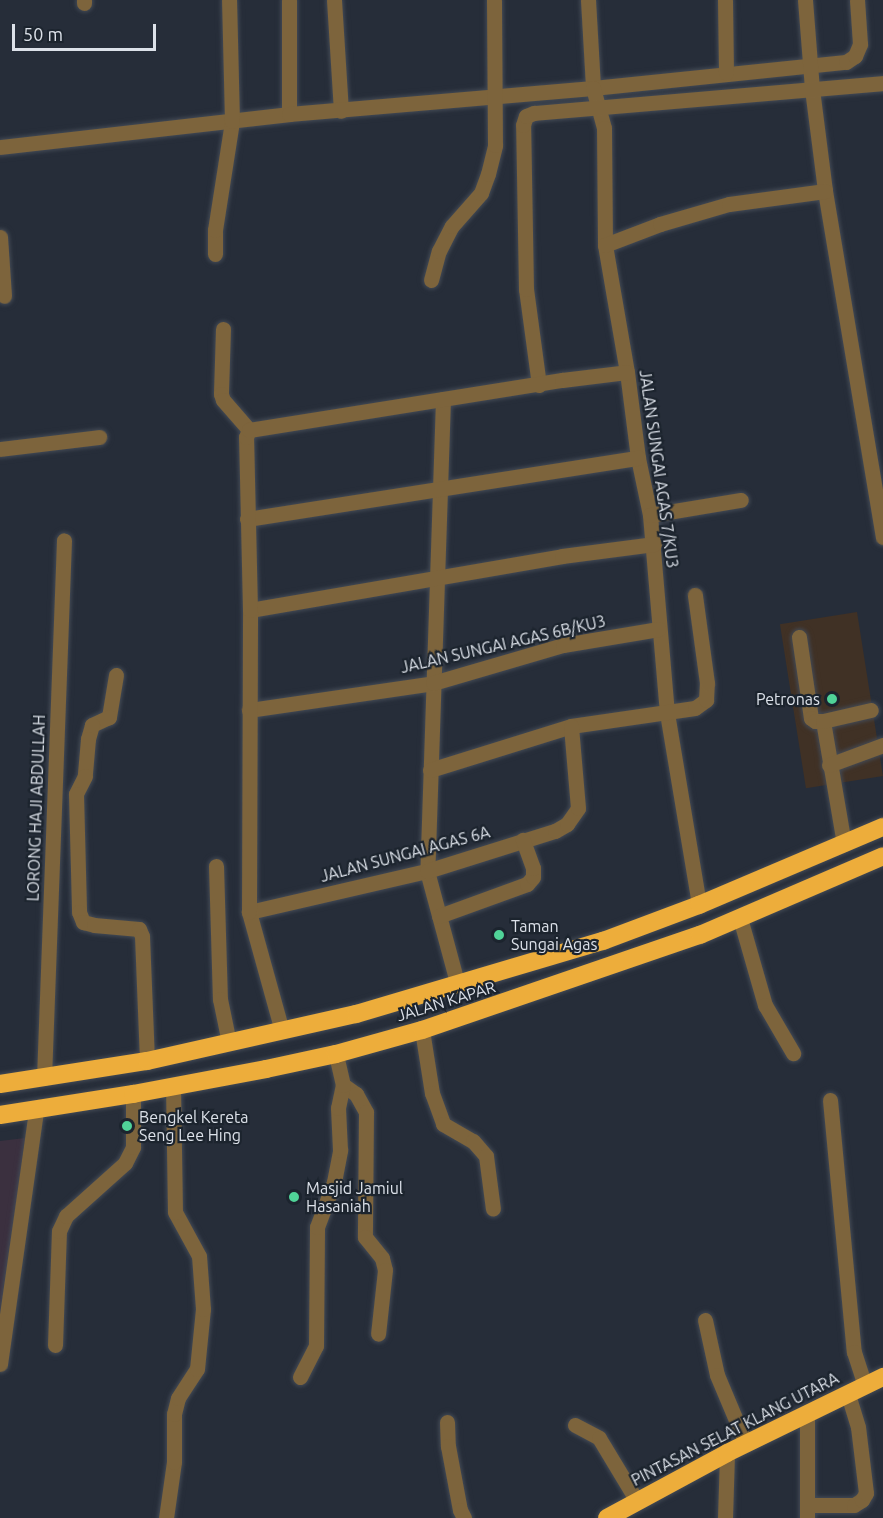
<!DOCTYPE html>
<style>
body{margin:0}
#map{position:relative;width:883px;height:1518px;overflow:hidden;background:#262d39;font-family:Ubuntu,sans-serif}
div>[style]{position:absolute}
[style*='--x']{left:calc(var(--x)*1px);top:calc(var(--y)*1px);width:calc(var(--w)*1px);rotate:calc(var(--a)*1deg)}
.commercial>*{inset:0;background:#403125;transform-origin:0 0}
.industrial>*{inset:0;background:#3b303f}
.roads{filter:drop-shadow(0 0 2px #434a55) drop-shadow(0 0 2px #434a55)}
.minor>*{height:15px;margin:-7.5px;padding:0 7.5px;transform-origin:7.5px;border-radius:7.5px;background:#7d643c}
.highway>*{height:18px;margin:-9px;padding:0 9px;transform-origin:9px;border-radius:9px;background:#edad3b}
.dots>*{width:16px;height:16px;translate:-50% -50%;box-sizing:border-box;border:3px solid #1c242e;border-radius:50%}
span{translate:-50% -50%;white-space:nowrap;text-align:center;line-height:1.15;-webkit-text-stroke:4.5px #1c242e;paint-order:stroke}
.street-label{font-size:16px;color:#dce1e9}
.poi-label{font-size:16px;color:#dce1e9}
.right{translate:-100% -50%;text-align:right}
.left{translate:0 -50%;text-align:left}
.scale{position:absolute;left:12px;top:24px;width:144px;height:27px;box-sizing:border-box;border:3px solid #dce1e9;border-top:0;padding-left:8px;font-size:18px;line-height:21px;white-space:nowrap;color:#dce1e9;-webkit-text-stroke:4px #1c242e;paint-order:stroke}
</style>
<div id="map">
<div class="commercial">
<div style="left:857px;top:612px;width:166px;height:78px;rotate:81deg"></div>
</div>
<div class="industrial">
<div style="clip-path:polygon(25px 1138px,0 1316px,0 1141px)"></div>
</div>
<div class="roads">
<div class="minor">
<div style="--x:84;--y:0;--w:3;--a:90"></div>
<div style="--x:334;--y:0;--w:111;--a:86.4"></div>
<div style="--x:588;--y:0;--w:88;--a:86.7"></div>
<div style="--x:593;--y:88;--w:254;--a:-5.9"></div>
<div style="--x:846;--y:62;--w:11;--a:-34"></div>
<div style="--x:855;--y:56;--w:13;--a:-67"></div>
<div style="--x:860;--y:44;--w:44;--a:-93.9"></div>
<div style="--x:725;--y:0;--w:73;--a:89.2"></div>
<div style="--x:805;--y:0;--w:89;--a:85.5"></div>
<div style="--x:812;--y:89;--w:103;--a:82.7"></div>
<div style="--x:825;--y:191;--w:351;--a:80.5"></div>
<div style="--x:289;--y:114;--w:114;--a:-90"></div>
<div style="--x:0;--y:147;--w:291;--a:-6.5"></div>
<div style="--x:289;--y:114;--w:305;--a:-4.9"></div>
<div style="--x:593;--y:88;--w:41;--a:74.6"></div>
<div style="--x:604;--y:128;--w:117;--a:89.5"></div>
<div style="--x:605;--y:245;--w:129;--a:80.2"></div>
<div style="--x:627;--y:372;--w:87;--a:82.7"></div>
<div style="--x:638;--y:458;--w:58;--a:78.1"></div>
<div style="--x:650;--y:515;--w:199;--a:85.1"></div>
<div style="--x:667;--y:713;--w:195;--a:80.5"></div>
<div style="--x:0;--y:237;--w:59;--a:86.1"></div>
<div style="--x:605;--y:245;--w:59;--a:-20.9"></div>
<div style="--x:660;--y:224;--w:72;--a:-16.2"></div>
<div style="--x:729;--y:204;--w:97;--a:-7.7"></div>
<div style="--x:215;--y:254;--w:24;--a:-90"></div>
<div style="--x:215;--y:230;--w:110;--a:-81.1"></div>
<div style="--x:232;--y:121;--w:121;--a:-91.4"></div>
<div style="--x:431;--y:280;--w:30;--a:-75"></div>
<div style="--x:439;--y:251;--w:28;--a:-63"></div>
<div style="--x:452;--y:226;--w:44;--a:-48.7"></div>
<div style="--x:481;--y:193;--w:20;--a:-70"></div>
<div style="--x:488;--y:174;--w:30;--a:-76"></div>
<div style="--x:495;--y:145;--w:145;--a:-90.4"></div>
<div style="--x:223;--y:329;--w:65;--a:91.8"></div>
<div style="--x:221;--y:394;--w:6;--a:72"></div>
<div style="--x:223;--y:400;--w:40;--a:49"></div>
<div style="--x:539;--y:385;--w:97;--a:-97.7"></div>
<div style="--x:526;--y:289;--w:164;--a:-91"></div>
<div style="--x:523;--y:125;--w:9;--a:-72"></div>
<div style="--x:526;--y:116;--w:9;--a:-21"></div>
<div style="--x:534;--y:113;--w:350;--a:-4.9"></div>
<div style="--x:443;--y:399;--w:472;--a:91.9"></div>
<div style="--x:427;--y:871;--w:115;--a:74.9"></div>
<div style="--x:0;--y:449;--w:100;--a:-6.9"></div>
<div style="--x:650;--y:515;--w:92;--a:-9.4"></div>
<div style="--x:247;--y:519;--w:396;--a:-8.9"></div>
<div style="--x:250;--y:610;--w:317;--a:-9.8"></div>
<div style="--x:562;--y:556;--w:93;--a:-7.4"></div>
<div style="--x:799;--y:637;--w:82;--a:81.6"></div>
<div style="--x:811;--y:718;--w:5;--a:37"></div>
<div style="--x:815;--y:721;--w:8;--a:0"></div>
<div style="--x:823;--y:721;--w:125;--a:80.3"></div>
<div style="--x:116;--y:675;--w:43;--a:99.5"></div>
<div style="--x:109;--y:717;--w:19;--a:155"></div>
<div style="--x:92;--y:725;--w:15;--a:106"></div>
<div style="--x:88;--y:739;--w:37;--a:95"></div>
<div style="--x:85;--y:776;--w:20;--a:117"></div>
<div style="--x:76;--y:794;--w:118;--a:88.5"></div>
<div style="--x:79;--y:912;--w:11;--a:68"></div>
<div style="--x:83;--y:922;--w:11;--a:15"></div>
<div style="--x:94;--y:925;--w:45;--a:5.1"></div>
<div style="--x:139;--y:929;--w:8;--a:67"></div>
<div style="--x:142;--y:936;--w:125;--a:87.7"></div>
<div style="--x:249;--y:710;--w:186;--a:-8.3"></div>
<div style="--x:433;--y:683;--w:135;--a:-16.3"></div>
<div style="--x:563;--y:645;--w:97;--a:-9.5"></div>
<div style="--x:823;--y:721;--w:49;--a:-12.9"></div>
<div style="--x:829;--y:765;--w:58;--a:-20.3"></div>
<div style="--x:430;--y:770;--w:148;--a:-17.3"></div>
<div style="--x:571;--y:726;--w:125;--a:-8.3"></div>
<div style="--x:695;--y:708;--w:14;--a:-36"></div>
<div style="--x:706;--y:700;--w:17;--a:-87"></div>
<div style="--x:707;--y:683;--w:89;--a:-97.8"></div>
<div style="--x:216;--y:866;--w:133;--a:88.3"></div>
<div style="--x:220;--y:999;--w:45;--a:78.4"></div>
<div style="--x:249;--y:912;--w:183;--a:-13"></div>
<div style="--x:427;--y:871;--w:134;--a:-17.4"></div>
<div style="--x:555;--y:831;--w:14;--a:-30"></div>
<div style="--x:567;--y:824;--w:19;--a:-55"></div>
<div style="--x:578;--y:808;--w:82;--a:-94.9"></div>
<div style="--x:439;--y:916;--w:94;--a:-20"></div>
<div style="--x:527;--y:884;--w:9;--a:-49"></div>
<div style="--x:533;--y:877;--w:9;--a:-90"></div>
<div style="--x:533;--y:868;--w:30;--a:-110"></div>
<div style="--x:740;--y:918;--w:91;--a:74"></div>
<div style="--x:765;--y:1005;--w:56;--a:59.7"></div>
<div style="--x:422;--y:1030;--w:64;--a:81"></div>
<div style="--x:432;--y:1093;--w:33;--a:70"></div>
<div style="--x:443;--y:1124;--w:34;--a:30"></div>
<div style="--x:473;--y:1141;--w:20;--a:49"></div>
<div style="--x:486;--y:1156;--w:53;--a:82.5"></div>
<div style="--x:282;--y:1031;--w:123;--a:-105.5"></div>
<div style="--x:249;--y:912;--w:302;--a:-89.8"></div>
<div style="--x:250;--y:610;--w:173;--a:-91.3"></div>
<div style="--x:246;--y:437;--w:8;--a:-67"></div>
<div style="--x:249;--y:430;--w:317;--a:-9.1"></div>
<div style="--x:562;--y:380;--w:65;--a:-7"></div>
<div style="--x:44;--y:1078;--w:538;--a:-87.87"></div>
<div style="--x:343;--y:1085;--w:16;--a:35"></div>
<div style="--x:356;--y:1094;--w:21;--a:61"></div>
<div style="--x:366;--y:1112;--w:125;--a:90.5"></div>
<div style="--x:365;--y:1237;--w:27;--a:51"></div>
<div style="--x:382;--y:1258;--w:12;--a:76"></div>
<div style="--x:385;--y:1270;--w:64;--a:96.2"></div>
<div style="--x:830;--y:1100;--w:253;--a:84.6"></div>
<div style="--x:854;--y:1352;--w:35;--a:72"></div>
<div style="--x:705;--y:1320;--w:56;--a:77.7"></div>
<div style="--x:717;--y:1375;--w:75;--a:67.2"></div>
<div style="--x:55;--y:1345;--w:114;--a:-88"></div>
<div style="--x:59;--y:1231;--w:17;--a:-65"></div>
<div style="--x:66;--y:1216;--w:79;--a:-41.9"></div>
<div style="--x:125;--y:1163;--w:18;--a:-63"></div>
<div style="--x:133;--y:1147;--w:53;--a:-90"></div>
<div style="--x:0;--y:1364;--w:257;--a:-81.9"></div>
<div style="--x:300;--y:1377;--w:35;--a:-63"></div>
<div style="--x:316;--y:1346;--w:119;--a:-89.5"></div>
<div style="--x:317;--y:1227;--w:48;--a:-69.3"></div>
<div style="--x:334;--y:1182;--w:33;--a:-79"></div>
<div style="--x:340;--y:1150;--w:42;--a:-92.7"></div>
<div style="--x:338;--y:1108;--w:24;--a:-78"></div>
<div style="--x:343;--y:1085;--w:32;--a:-103"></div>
<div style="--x:447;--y:1422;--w:24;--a:88"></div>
<div style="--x:448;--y:1446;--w:65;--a:79.4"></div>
<div style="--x:460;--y:1510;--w:9;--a:63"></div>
<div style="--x:575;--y:1425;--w:27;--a:28"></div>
<div style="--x:599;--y:1438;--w:74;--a:58.9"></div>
<div style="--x:807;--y:1505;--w:47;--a:0"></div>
<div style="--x:854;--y:1505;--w:9;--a:-32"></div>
<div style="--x:862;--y:1500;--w:8;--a:-60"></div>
<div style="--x:866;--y:1493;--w:66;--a:-96.9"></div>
<div style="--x:858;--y:1427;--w:34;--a:-107"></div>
<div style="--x:166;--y:1518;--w:57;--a:-81.9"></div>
<div style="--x:174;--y:1462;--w:48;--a:-90"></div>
<div style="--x:174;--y:1414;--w:16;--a:-76"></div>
<div style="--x:178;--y:1398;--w:35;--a:-57"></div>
<div style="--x:197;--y:1369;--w:60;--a:-84.3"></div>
<div style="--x:203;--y:1309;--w:53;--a:-94.3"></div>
<div style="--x:199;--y:1256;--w:50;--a:-118.6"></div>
<div style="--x:175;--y:1212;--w:126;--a:-90.9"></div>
<div style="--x:725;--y:1518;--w:65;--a:-88.2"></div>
<div style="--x:807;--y:1518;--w:104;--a:-90"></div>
</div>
<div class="highway">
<div style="--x:0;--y:1084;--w:149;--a:-8.9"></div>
<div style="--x:147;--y:1061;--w:214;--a:-12.7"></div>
<div style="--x:356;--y:1014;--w:258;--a:-16.5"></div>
<div style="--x:603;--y:941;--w:103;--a:-20.6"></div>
<div style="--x:699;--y:905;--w:200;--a:-23"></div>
<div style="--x:0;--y:1115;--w:135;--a:-9"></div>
<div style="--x:133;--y:1094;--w:135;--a:-10.6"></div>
<div style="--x:266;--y:1069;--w:72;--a:-12.1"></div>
<div style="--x:336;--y:1054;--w:89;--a:-15.6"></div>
<div style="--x:422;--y:1030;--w:294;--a:-18.9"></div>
<div style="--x:700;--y:935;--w:199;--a:-23.3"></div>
<div style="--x:607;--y:1518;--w:136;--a:-28.4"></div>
<div style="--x:727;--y:1453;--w:174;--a:-26"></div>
</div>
</div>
<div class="dots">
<div style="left:832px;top:699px;background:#50d398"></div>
<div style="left:499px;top:935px;background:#50d398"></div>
<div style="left:127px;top:1126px;background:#50d398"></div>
<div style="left:294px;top:1197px;background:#50d398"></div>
</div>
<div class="street-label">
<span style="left:659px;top:469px;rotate:82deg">JALAN SUNGAI AGAS 7/KU3</span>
<span style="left:503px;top:644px;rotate:-13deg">JALAN SUNGAI AGAS 6B/KU3</span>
<span style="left:36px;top:808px;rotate:-88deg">LORONG HAJI ABDULLAH</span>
<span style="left:405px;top:854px;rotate:-15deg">JALAN SUNGAI AGAS 6A</span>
<span style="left:446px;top:1001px;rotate:-17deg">JALAN KAPAR</span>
<span style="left:735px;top:1429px;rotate:-27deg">PINTASAN SELAT KLANG UTARA</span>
</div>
<div class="poi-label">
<span class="right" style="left:820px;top:699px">Petronas</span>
<span class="left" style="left:511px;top:935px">Taman<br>Sungai Agas</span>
<span class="left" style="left:139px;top:1126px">Bengkel Kereta<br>Seng Lee Hing</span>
<span class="left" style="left:306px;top:1197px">Masjid Jamiul<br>Hasaniah</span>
</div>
<div class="scale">50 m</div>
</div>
